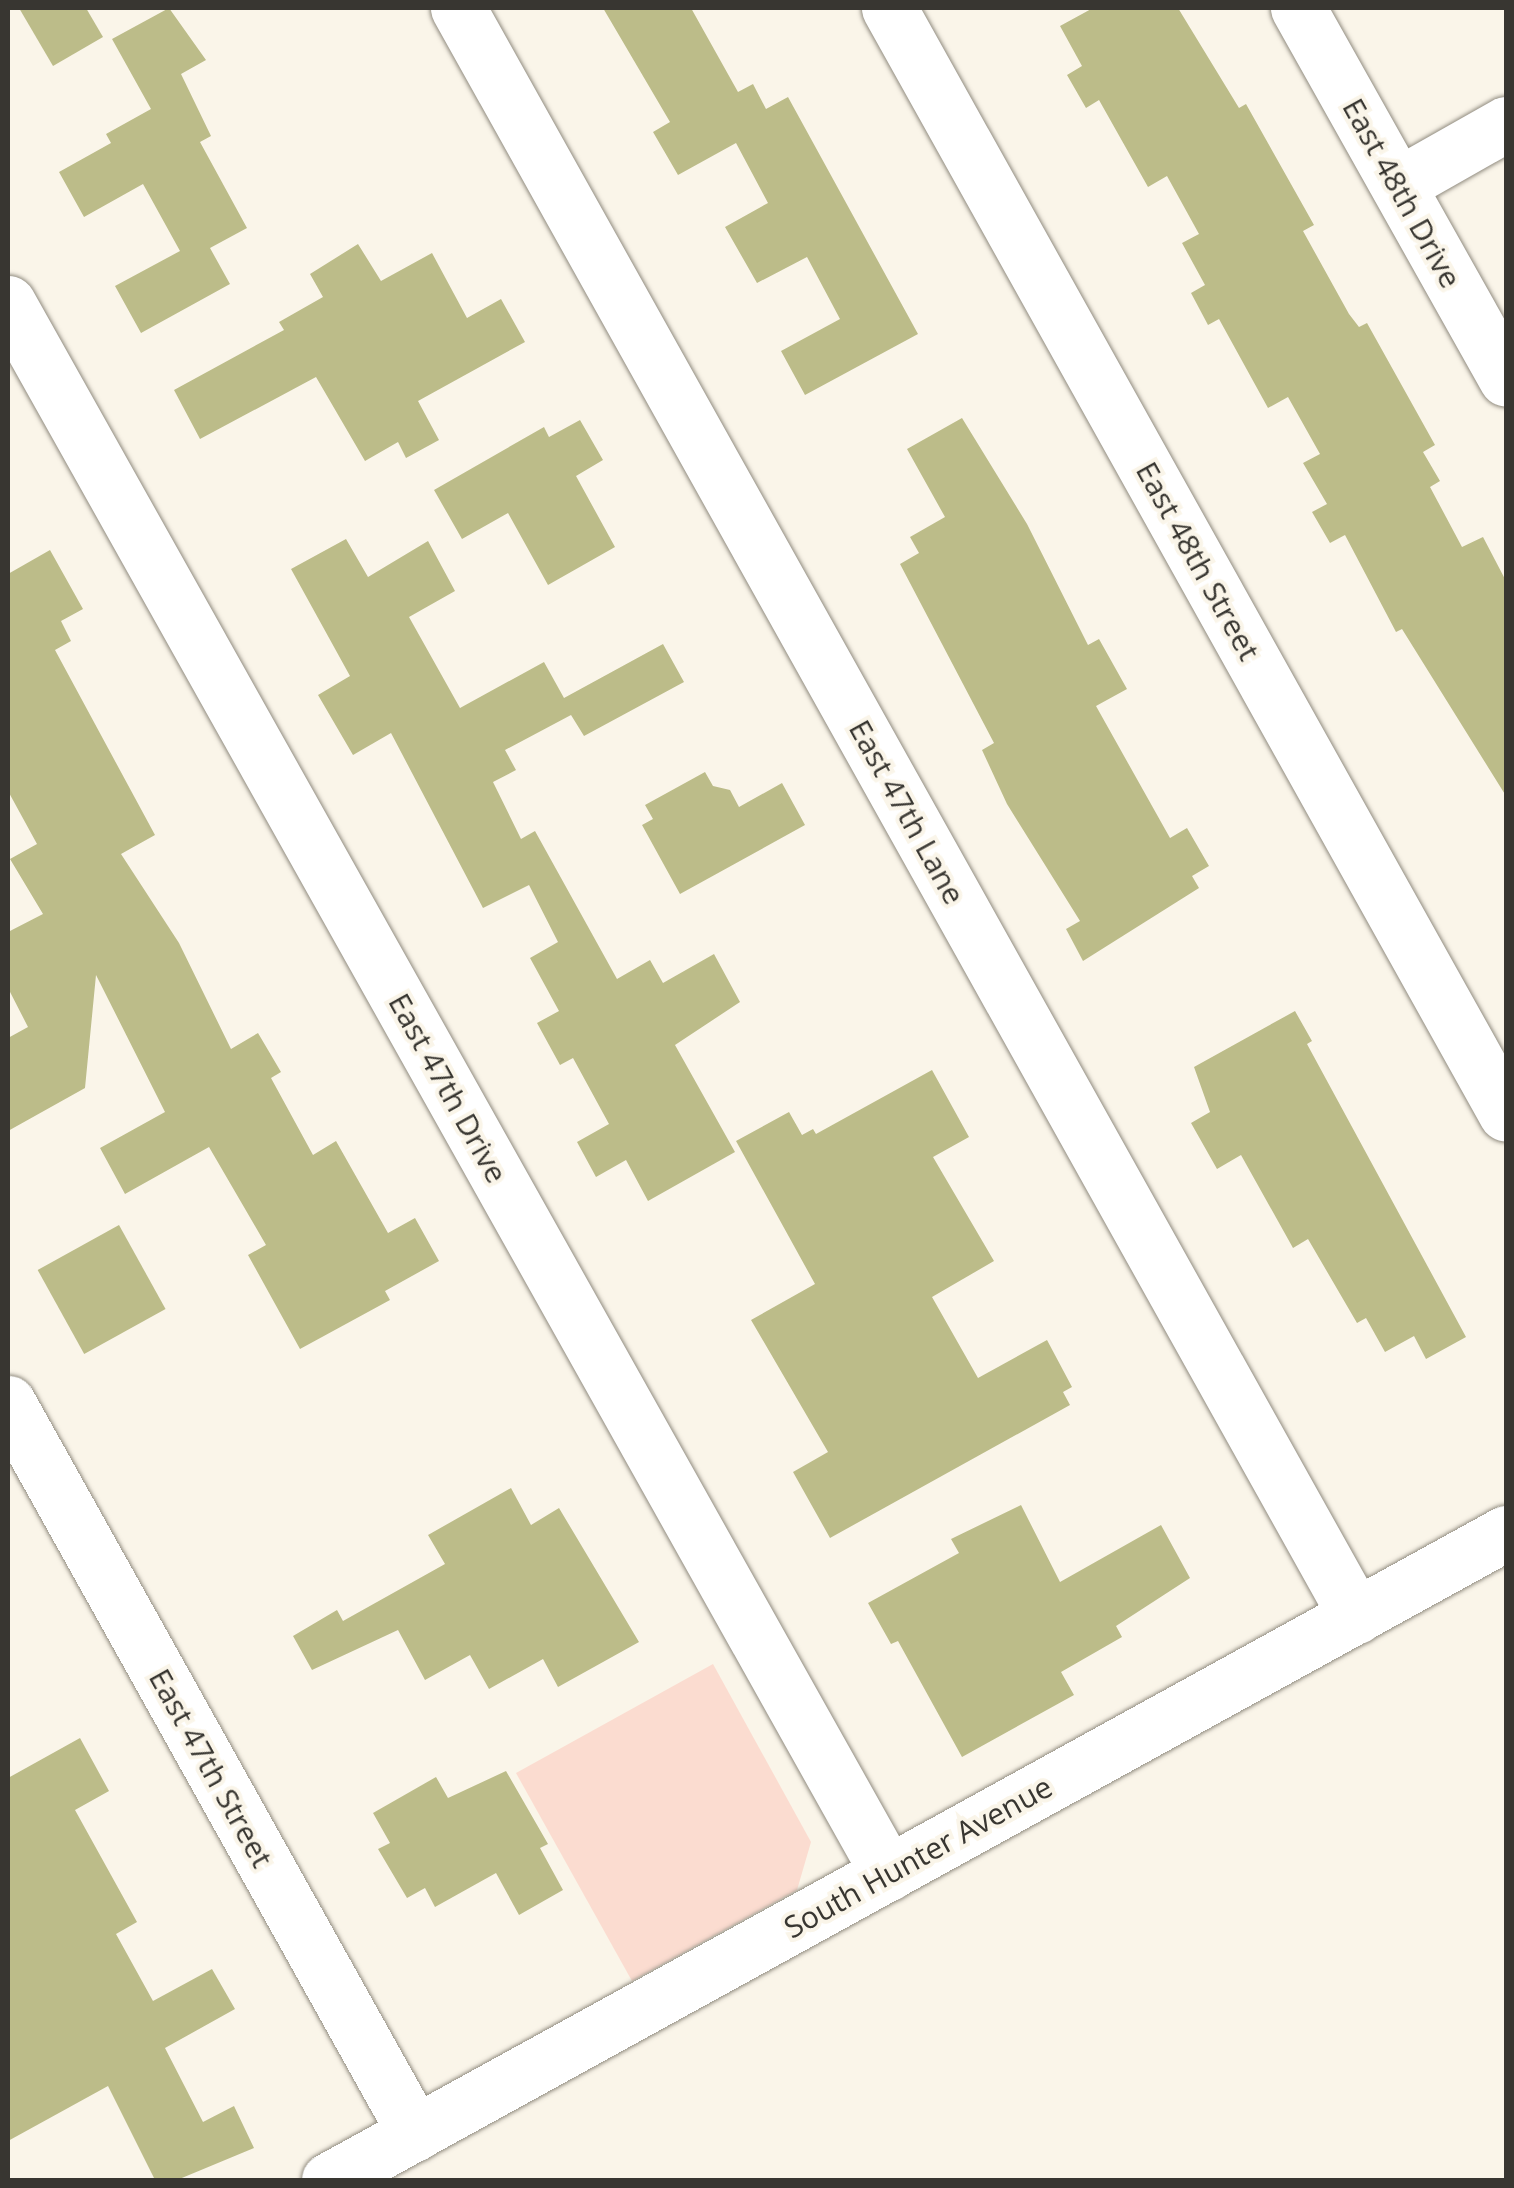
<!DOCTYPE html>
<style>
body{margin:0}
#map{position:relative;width:1514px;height:2188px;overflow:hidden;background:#faf5e9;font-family:"Open Sans",sans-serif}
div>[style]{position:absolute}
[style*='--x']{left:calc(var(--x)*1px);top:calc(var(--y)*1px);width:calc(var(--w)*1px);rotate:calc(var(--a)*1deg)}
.green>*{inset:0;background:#fbdcd0}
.building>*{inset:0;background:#bcbc89;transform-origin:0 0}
.roads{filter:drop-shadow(0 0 2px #918c80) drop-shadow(0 0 2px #918c80)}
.minor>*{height:55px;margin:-27.5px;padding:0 27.5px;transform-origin:27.5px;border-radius:27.5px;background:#fff}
span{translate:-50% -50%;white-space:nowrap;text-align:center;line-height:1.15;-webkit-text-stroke:8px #faf5e9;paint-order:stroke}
.street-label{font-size:30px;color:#383631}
.frame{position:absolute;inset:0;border:10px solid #383631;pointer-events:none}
</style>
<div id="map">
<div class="green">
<div style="clip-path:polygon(713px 1664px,811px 1842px,797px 1890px,632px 1981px,516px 1773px)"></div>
</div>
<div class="building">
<div style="clip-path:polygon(19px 8px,86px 8px,103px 37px,53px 66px)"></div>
<div style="clip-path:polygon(169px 8px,206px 60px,181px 74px,211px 136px,200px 142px,247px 228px,210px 248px,230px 284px,141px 333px,115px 286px,180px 251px,143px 184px,84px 217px,59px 172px,111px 143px,106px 134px,151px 109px,112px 39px)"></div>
<div style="clip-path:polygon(603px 8px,691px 8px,738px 92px,753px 84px,766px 109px,788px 97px,918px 334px,805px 395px,781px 351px,840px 319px,807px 257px,757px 283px,725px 227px,768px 203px,736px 143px,678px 175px,653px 132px,670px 122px)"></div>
<div style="clip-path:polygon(1093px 8px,1178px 8px,1239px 108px,1246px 104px,1314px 225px,1303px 231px,1349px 314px,1359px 327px,1367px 323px,1435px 445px,1423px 452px,1440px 481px,1430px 487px,1462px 547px,1483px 537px,1506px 581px,1506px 796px,1402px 629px,1396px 632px,1345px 535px,1330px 543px,1312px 512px,1327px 504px,1303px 463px,1320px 454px,1288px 397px,1268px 408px,1219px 319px,1208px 325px,1191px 293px,1205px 285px,1182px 243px,1199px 234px,1167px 176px,1148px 187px,1099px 100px,1086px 108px,1067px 75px,1082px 66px,1060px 26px)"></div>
<div style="clip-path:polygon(358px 244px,381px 281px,432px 253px,467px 318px,501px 299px,525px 342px,418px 401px,439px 440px,406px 458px,398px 442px,365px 461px,316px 377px,200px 439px,174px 390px,284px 330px,279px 322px,323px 297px,310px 274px)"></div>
<div style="clip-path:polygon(962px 418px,1027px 524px,1088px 645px,1099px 639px,1127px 689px,1096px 706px,1170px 838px,1187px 828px,1209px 866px,1192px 876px,1199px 888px,1083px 961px,1066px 929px,1080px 921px,1007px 804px,982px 750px,994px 743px,900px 564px,919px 553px,910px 537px,945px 517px,907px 449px)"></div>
<div style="clip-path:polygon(580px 420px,603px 460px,576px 476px,615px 547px,548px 585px,508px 513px,462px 539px,434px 490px,544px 427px,549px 437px)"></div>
<div style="clip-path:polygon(346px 539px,368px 577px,428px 541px,455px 591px,409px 617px,460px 708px,544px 662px,564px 698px,663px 644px,684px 682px,584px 736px,571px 715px,505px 750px,516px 770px,493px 782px,521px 839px,535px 831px,617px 979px,650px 960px,663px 983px,714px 954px,740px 1002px,675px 1045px,735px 1152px,648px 1201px,626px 1160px,596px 1177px,577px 1142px,609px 1124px,573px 1058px,560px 1065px,537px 1023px,559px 1011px,530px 958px,558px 942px,529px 885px,483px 908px,391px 733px,353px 755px,318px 695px,350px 676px,291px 569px)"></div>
<div style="clip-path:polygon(50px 550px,83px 609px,61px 621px,71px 641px,55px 650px,155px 835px,121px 854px,179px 943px,231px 1049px,258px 1033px,281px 1072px,271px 1078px,313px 1155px,336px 1141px,388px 1233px,415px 1218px,439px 1261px,385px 1291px,390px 1300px,300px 1349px,248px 1255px,266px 1245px,209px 1147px,125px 1194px,100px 1148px,165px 1112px,96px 975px,85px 1088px,8px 1131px,8px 1038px,28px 1027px,8px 988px,8px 932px,43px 914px,10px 859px,37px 844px,8px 791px,8px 574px)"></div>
<div style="clip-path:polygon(705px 772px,713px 786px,730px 790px,739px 807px,782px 783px,805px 825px,680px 894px,642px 825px,653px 819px,645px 805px)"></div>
<div style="clip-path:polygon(1295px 1011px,1312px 1041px,1307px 1044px,1466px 1337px,1426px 1359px,1414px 1336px,1385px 1352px,1366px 1318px,1357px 1323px,1308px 1239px,1293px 1248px,1241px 1155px,1217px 1169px,1191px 1123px,1210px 1112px,1194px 1067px)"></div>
<div style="clip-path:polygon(932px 1070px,969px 1137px,933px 1157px,994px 1261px,932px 1297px,978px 1378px,1047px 1340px,1072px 1387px,1063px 1392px,1070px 1405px,830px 1538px,793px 1472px,828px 1452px,751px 1320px,815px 1284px,736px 1141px,789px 1112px,802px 1135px,813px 1129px,816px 1134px)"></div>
<div style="left:119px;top:1225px;width:96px;height:93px;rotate:61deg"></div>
<div style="clip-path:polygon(511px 1488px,531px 1525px,559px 1508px,639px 1642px,558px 1687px,543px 1659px,489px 1689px,470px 1655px,425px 1680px,398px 1630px,312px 1670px,293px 1636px,337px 1610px,343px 1621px,445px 1564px,428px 1535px)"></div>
<div style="clip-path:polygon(1021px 1505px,1060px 1582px,1161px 1525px,1190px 1578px,1116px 1626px,1122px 1637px,1061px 1672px,1074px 1695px,962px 1757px,898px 1641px,891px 1644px,868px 1603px,959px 1553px,951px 1539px)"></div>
<div style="clip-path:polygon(80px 1738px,109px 1791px,75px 1810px,137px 1922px,116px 1934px,153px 2001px,212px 1969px,235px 2009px,165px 2048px,203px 2122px,234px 2106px,254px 2148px,177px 2180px,155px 2180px,108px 2086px,8px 2141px,8px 1778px)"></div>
<div style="clip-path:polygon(506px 1771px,548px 1844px,540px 1848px,563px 1890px,519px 1915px,496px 1873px,435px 1907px,425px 1888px,407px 1898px,378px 1849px,390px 1843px,373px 1813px,436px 1777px,448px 1798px)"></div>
</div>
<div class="roads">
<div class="minor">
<div style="--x:458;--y:8;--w:1842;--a:60.82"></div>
<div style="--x:889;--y:8;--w:1266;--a:60.84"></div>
<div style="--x:1298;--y:8;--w:425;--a:60.7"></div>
<div style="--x:1398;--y:185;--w:124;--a:-29.5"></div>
<div style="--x:8;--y:303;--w:1800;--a:60.73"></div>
<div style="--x:8;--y:1403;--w:836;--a:60.86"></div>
<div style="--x:329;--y:2180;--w:1343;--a:-28.8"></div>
</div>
</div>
<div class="street-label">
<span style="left:1402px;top:193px;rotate:61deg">East 48th Drive</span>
<span style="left:1198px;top:561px;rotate:61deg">East 48th Street</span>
<span style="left:907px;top:812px;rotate:61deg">East 47th Lane</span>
<span style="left:448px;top:1088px;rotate:61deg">East 47th Drive</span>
<span style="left:211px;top:1768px;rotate:61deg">East 47th Street</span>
<span style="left:918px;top:1857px;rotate:-29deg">South Hunter Avenue</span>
</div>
<div class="frame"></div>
</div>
